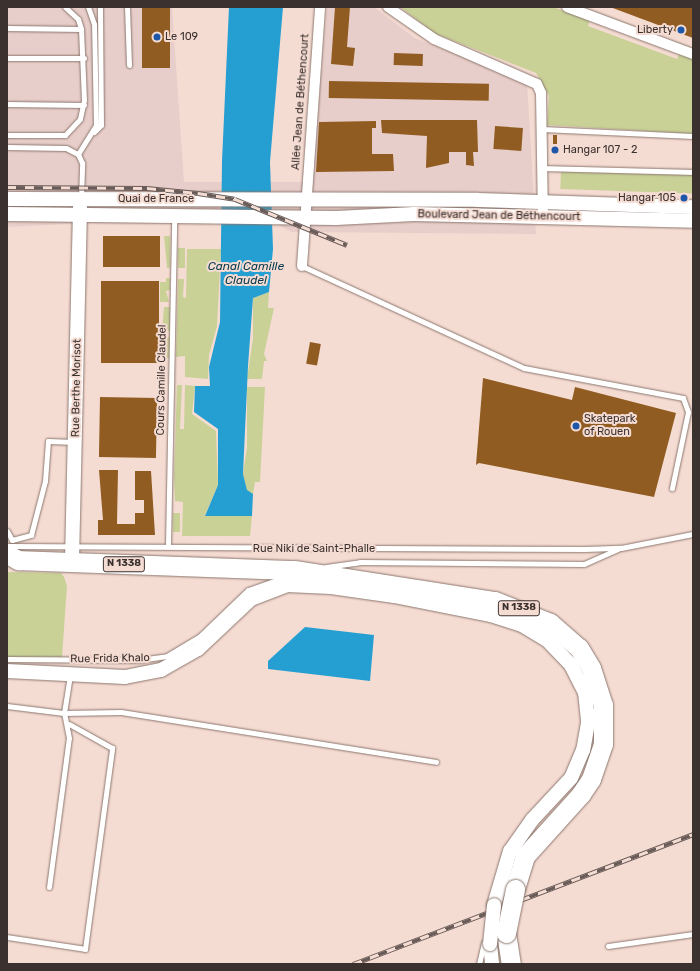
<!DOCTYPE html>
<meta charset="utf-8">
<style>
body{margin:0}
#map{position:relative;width:700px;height:971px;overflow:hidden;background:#f5dcd3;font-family:Rubik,sans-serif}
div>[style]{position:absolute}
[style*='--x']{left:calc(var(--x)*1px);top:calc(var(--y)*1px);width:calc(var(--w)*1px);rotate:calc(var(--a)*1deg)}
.industrial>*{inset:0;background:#e8ceca}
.green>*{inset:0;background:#c9d197;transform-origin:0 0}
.water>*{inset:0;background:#259fd1}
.building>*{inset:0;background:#905c21;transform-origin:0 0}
.roads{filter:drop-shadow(0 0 1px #8c776e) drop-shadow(0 0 1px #8c776e)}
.lane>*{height:5px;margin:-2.5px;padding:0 2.5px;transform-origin:2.5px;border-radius:2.5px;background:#fff}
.street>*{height:10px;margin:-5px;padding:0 5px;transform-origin:5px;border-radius:5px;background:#fff}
.secondary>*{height:14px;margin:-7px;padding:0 7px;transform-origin:7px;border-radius:7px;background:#fff}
.highway>*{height:19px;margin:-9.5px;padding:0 9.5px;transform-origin:9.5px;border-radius:9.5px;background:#fff}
.rail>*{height:4.5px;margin-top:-2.25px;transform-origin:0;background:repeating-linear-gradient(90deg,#f5dcd3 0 9px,#695b57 0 18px);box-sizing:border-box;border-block:1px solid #695b57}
.bridges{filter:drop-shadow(0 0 1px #8c776e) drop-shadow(0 0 1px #8c776e)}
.secondary-bridge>*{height:14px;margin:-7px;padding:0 7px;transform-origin:7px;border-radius:7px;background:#fff}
.highway-bridge>*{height:19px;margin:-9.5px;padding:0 9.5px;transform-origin:9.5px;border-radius:9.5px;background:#fff}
.dots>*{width:11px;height:11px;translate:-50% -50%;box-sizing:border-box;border:2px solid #f5dcd3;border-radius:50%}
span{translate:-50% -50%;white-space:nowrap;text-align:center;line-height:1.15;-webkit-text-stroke:4px #f5dcd3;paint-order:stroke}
.shield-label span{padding:1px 3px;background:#f5dcd3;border:1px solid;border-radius:3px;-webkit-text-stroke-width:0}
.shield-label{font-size:10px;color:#3b312e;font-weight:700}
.poi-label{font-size:11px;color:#3b312e}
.right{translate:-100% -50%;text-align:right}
.left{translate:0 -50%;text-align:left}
.street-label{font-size:11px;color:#3b312e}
.water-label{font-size:12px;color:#06394e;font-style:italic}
.frame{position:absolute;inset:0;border:8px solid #3b312e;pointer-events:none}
</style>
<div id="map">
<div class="industrial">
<div style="clip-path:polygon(7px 7px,172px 7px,184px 182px,312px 182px,327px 7px,374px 7px,415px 38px,527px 82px,536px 234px,292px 232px,276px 224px,88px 223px,7px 227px)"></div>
</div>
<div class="green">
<div style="clip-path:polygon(400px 7px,553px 7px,590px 20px,588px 26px,677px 59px,679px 54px,693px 59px,693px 134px,547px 125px,549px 96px,536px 73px,436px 34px)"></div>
<div style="left:561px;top:170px;width:132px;height:19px;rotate:2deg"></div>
<div style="clip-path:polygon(164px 236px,170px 236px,170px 268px,167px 268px)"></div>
<div style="left:178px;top:248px;width:7px;height:20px"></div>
<div style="clip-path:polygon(187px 249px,221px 249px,217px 326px,209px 355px,208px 379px,185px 377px,185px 356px,176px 357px,178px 279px,184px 279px,183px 297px,186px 298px)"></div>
<div style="clip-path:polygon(166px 278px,170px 278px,170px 290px,166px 291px,169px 302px,160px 302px,160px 282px,166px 282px)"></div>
<div style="clip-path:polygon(269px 292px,268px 308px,274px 308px,264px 354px,267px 361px,264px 361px,262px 379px,247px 379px,253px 338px,253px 298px)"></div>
<div style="clip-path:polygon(164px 307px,170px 307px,170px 331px,162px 331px)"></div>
<div style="clip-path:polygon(170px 337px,170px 358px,161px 358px,163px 339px)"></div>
<div style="clip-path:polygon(177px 385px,182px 385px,180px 429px,184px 429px,185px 385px,195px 386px,192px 414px,216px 431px,218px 485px,205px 515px,252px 516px,250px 536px,182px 536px,183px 502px,175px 501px,174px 478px)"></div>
<div style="clip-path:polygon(247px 387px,265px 387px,260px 482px,255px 482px,253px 494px,247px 491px,243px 474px,247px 447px)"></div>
<div style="left:173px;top:513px;width:7px;height:19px"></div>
<div style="clip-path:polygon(7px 572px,61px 573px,64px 577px,67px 586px,62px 657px,7px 657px)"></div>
</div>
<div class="water">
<div style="clip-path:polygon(229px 7px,283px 7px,270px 162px,273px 249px,269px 292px,253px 298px,248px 366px,243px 474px,247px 490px,253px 494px,252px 516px,205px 516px,218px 485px,218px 429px,194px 412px,195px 386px,210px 386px,209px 367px,220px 322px,222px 161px)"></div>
<div style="clip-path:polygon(305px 627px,374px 635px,370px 681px,268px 669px,268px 661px)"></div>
</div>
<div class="building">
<div style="left:142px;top:7px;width:28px;height:61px"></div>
<div style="clip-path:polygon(335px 7px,350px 7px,347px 47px,355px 48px,353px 66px,331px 64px)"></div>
<div style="clip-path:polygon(610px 7px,693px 7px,693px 38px)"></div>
<div style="left:394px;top:53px;width:29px;height:12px;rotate:2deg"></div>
<div style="left:329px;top:81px;width:160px;height:17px;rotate:1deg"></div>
<div style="clip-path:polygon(381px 120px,477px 120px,478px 152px,473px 152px,474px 166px,466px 165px,466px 152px,449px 152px,449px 163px,426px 168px,427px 136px,382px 133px)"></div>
<div style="clip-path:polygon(376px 121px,376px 128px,372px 128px,372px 154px,393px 154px,394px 171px,316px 172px,319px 122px)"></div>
<div style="left:495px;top:126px;width:28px;height:23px;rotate:4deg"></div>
<div style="left:553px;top:135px;width:4px;height:9px"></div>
<div style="left:553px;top:145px;width:4px;height:10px"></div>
<div style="left:103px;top:236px;width:57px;height:31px"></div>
<div style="left:101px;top:281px;width:58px;height:82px"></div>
<div style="left:310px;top:342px;width:11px;height:22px;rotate:10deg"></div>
<div style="clip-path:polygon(483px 378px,572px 400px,575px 387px,676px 413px,654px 497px,479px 463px,476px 465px)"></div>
<div style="left:100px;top:397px;width:57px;height:60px;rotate:1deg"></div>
<div style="clip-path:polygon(99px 470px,118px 470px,117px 524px,135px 524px,135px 513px,144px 513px,144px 500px,135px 500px,135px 471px,151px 471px,155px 535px,98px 535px,98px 520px,103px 520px)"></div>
</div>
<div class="roads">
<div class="lane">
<div style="--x:65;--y:7;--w:18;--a:43"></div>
<div style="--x:78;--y:19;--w:10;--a:73"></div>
<div style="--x:127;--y:7;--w:58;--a:88"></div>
<div style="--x:7;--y:28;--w:74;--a:0.8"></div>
<div style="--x:81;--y:29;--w:71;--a:87.6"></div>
<div style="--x:84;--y:100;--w:19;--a:102"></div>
<div style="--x:80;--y:119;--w:22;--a:133"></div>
<div style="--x:65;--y:135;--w:58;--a:180"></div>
<div style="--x:7;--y:58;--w:77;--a:0"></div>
<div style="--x:7;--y:104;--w:77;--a:0.7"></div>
<div style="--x:542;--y:129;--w:151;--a:2.7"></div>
<div style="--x:94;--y:132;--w:10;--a:-45"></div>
<div style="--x:101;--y:125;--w:118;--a:-90.5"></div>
<div style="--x:7;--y:147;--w:59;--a:1"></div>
<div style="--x:66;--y:148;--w:13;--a:27"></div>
<div style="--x:543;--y:168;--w:150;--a:1.5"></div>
<div style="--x:81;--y:198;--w:35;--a:-88"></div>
<div style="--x:82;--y:163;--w:10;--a:-114"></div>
<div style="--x:78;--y:154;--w:34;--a:-58"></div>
<div style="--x:96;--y:125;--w:101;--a:-91.1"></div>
<div style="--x:94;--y:24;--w:18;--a:-109"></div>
<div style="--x:302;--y:266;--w:244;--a:24.7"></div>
<div style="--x:524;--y:368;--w:162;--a:10.7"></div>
<div style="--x:683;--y:398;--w:15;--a:70"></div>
<div style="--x:688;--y:412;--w:78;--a:101.9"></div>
<div style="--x:7;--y:531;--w:10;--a:61"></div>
<div style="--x:12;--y:540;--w:20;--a:-15"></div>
<div style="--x:31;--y:535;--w:56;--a:-75.5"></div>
<div style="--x:45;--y:481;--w:40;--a:-85.7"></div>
<div style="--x:48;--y:441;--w:27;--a:2"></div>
<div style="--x:168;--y:544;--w:327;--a:-88.9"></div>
<div style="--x:8;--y:546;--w:577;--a:0.3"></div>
<div style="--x:585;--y:549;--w:36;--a:-2"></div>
<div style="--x:621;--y:548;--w:73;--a:-11"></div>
<div style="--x:326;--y:567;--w:34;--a:-8"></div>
<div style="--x:360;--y:562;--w:224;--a:0.5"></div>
<div style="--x:584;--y:564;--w:37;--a:-24"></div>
<div style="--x:7;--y:659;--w:132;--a:0.4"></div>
<div style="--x:139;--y:660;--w:28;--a:-8"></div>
<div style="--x:167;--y:656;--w:39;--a:-31"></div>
<div style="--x:200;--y:636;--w:66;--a:-43.8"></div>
<div style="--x:248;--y:590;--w:37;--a:-19"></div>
<div style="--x:7;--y:706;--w:57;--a:7"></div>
<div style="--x:64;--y:713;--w:57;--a:-1"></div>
<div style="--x:121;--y:712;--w:319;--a:9"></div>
<div style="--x:49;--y:887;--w:150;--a:-82.4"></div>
<div style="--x:69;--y:738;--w:25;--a:-101"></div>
<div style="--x:64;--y:713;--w:38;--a:-81"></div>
<div style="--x:7;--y:937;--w:79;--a:8.7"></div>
<div style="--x:85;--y:949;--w:203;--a:-82.3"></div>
<div style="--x:112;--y:748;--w:49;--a:-150.8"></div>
<div style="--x:608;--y:946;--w:86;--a:-8"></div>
<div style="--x:479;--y:964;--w:22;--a:-77"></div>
</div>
<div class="street">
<div style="--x:388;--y:7;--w:56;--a:34.8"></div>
<div style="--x:434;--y:39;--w:112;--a:23.6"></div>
<div style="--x:537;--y:84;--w:10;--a:66"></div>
<div style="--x:541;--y:93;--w:123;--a:89.1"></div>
<div style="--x:567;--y:7;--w:134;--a:20.5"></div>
<div style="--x:302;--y:266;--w:260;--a:-86"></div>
</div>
<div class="secondary">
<div style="--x:7;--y:199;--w:471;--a:0.1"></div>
<div style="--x:478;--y:200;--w:215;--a:1.9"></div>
<div style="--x:7;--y:214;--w:329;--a:0.7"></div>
<div style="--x:336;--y:218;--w:78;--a:-2.9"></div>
<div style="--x:414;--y:214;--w:279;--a:1.4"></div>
<div style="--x:72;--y:561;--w:354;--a:-88.7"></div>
<div style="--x:7;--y:671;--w:118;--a:2.9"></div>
<div style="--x:125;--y:677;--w:37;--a:-11"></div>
<div style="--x:161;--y:670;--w:43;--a:-29.6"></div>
<div style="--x:198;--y:649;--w:73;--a:-43.3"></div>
<div style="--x:251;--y:599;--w:39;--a:-21"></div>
<div style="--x:287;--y:585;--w:44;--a:2.6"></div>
<div style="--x:331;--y:587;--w:64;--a:8.1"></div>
<div style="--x:394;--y:596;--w:99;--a:11.1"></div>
<div style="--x:491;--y:615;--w:33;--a:18"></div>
<div style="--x:522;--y:625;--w:29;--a:31"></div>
<div style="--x:547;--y:640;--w:35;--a:46"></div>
<div style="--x:571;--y:665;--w:30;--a:63"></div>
<div style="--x:585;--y:692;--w:31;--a:84"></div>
<div style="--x:588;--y:723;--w:27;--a:100"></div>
<div style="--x:583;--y:750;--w:30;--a:113"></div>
<div style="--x:571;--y:778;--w:57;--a:132.9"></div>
<div style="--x:532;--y:820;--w:38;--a:125"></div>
<div style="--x:510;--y:851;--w:56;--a:106.5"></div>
<div style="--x:490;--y:944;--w:20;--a:84"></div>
</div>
<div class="highway">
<div style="--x:7;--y:554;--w:13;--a:29"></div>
<div style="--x:18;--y:560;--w:276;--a:2.1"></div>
<div style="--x:294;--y:570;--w:203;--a:8.8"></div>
<div style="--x:495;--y:601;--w:59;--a:21.8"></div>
<div style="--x:550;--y:623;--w:38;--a:41"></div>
<div style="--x:579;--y:648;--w:23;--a:59"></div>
<div style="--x:591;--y:668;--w:39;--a:72"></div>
<div style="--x:603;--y:705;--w:39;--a:90"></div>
<div style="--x:603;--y:744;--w:37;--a:109"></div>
<div style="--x:591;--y:779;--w:18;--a:124"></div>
<div style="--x:581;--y:794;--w:84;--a:132.1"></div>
<div style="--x:525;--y:856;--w:34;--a:107"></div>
<div style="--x:506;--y:933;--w:31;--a:81"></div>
</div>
</div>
<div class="rail">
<div style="--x:7;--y:187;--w:140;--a:0.4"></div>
<div style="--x:147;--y:188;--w:51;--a:5.6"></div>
<div style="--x:198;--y:193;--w:37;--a:9"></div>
<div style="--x:235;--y:199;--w:121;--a:22.3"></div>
<div style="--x:353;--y:964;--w:364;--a:-20.9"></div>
</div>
<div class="bridges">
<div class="secondary-bridge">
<div style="--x:490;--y:944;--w:39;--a:-84"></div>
</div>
<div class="highway-bridge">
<div style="--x:506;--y:933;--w:45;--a:-78.4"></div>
</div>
</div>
<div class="dots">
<div style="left:681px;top:30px;background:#1e57a9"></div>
<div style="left:157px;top:37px;background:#1e57a9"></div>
<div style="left:555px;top:150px;background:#1e57a9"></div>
<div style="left:684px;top:198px;background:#1e57a9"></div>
<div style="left:576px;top:426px;background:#1e57a9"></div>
</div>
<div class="shield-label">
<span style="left:124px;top:564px">N 1338</span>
<span style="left:519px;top:608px">N 1338</span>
</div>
<div class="poi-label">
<span class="right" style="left:673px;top:30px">Liberty</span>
<span class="left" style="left:165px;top:37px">Le 109</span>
<span class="left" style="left:563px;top:150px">Hangar 107 - 2</span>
<span class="right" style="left:676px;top:198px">Hangar 105</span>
<span class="left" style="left:584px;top:426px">Skatepark<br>of Rouen</span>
</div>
<div class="street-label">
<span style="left:301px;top:102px;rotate:-86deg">Allée Jean de Béthencourt</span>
<span style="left:156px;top:199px">Quai de France</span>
<span style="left:499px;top:216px;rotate:1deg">Boulevard Jean de Béthencourt</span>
<span style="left:162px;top:380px;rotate:-89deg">Cours Camille Claudel</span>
<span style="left:77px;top:388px;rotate:-89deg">Rue Berthe Morisot</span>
<span style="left:314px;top:549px">Rue Niki de Saint-Phalle</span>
<span style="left:110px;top:659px;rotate:-1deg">Rue Frida Khalo</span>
</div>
<div class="water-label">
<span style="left:246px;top:274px">Canal Camille<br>Claudel</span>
</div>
<div class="frame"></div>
</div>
